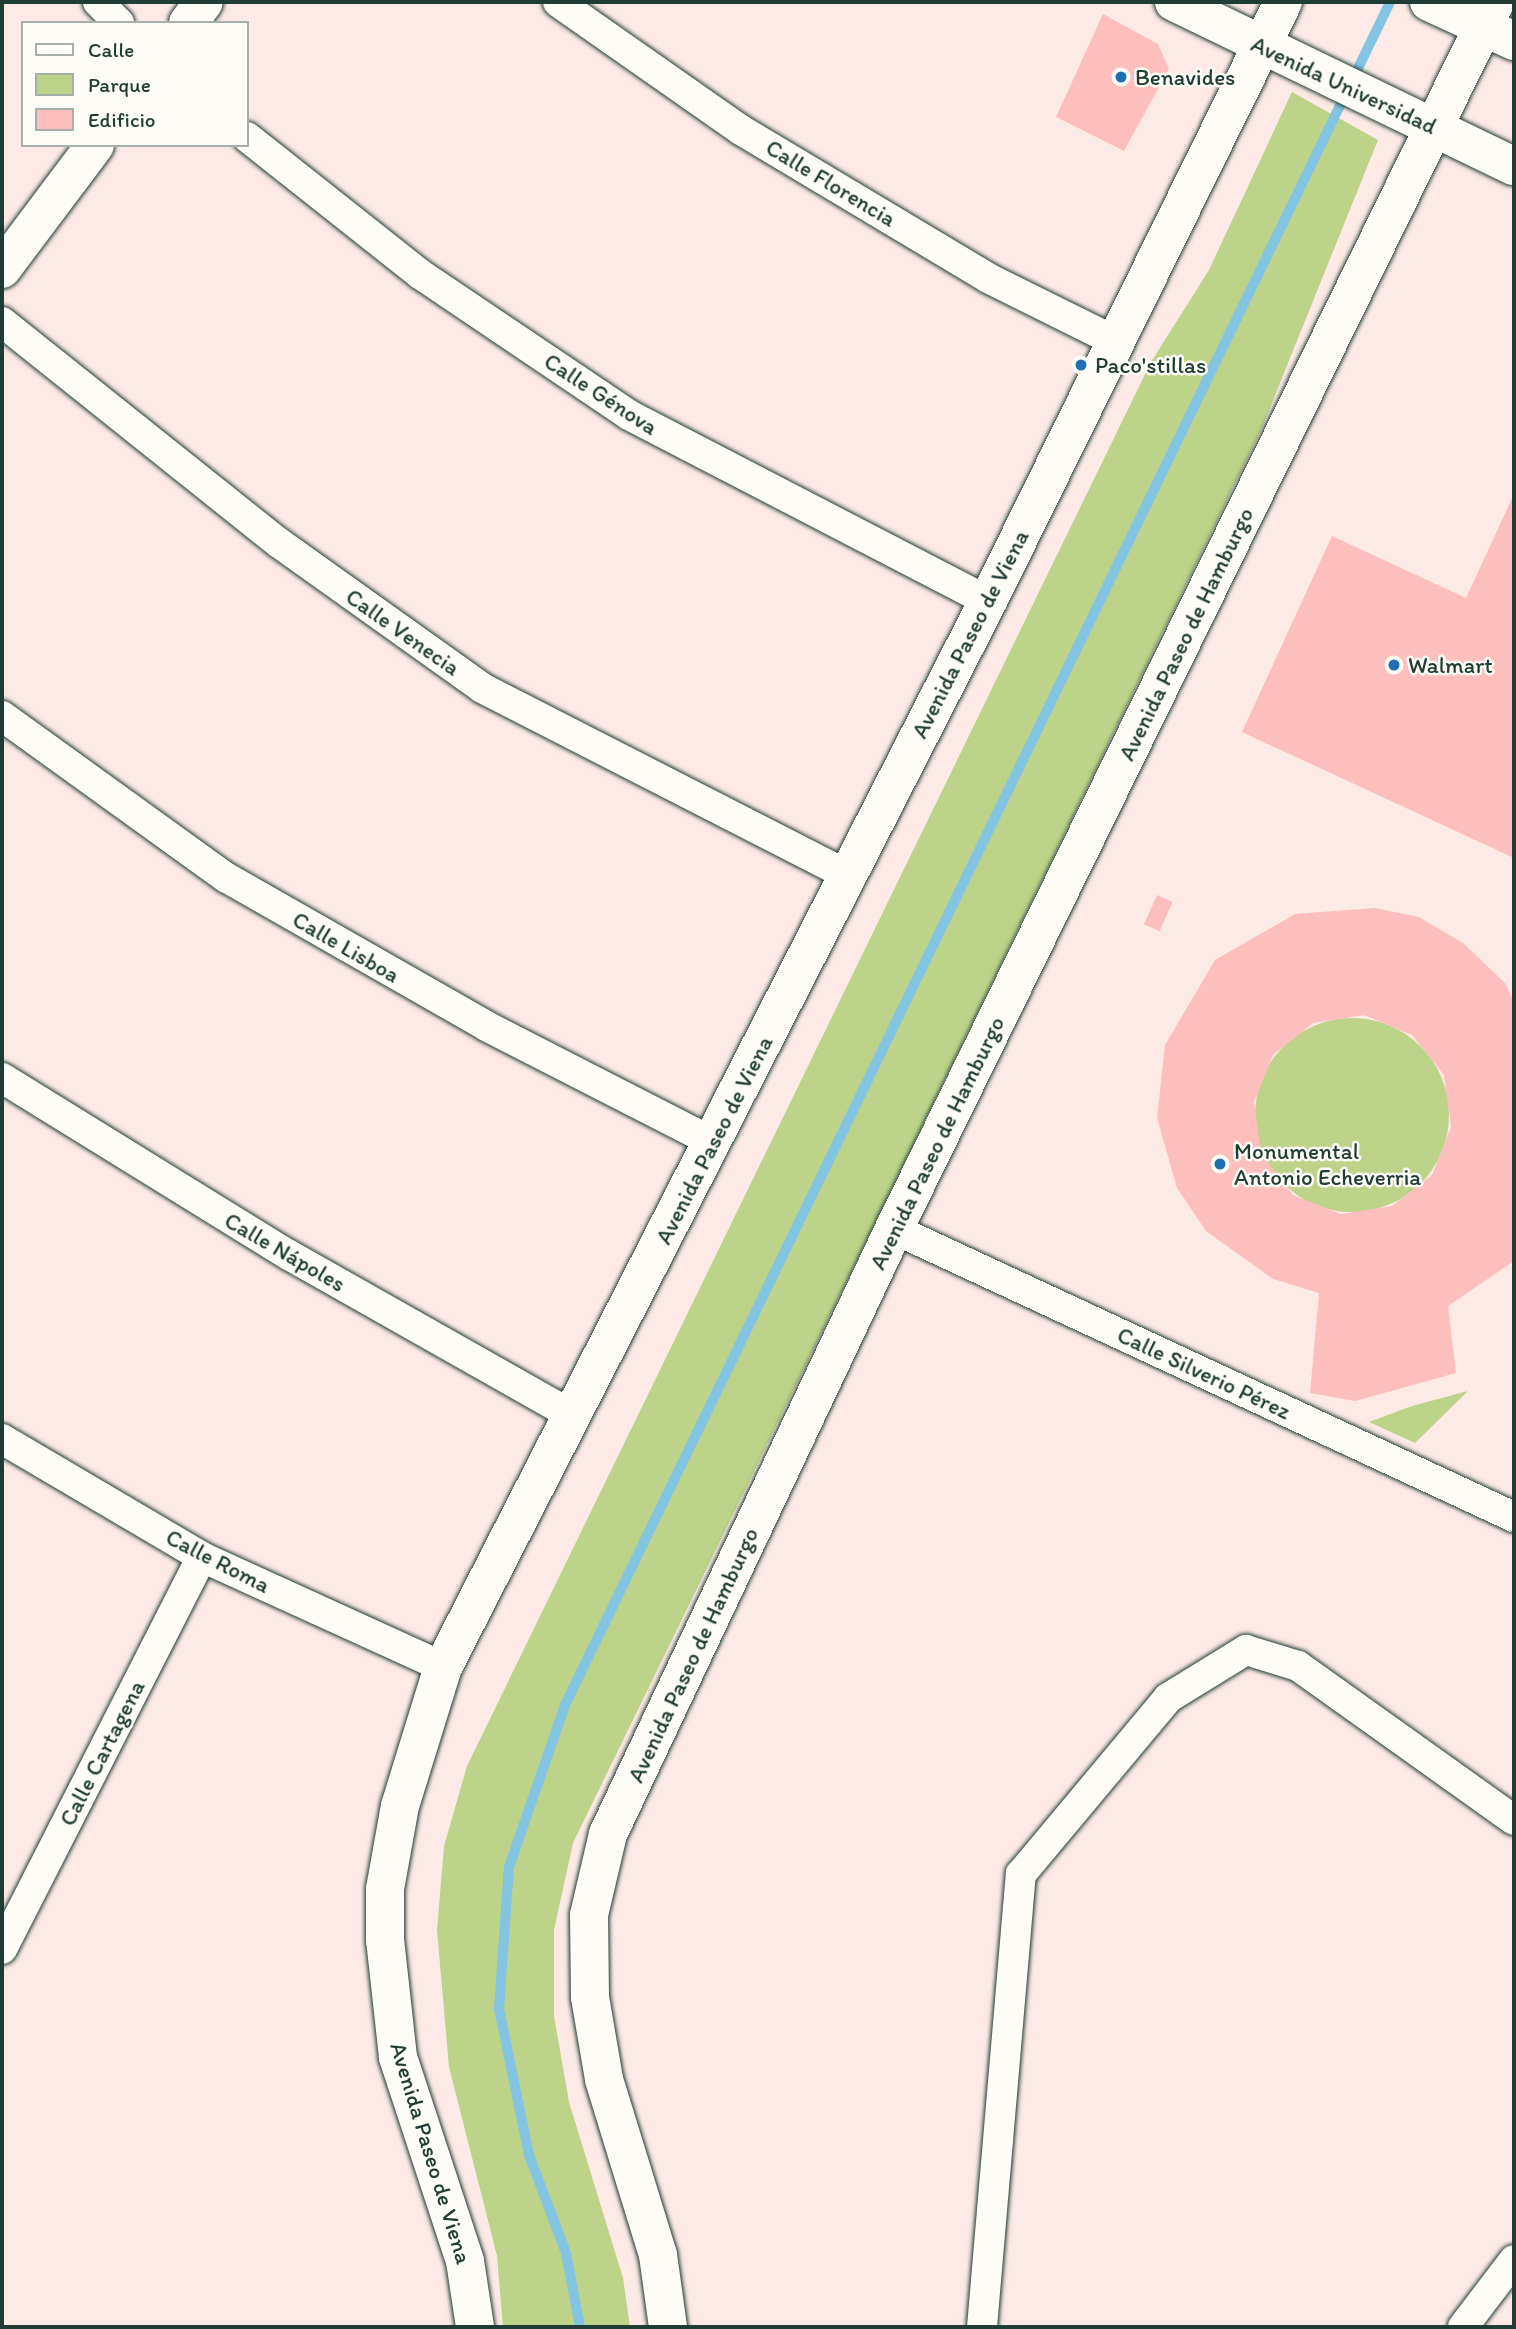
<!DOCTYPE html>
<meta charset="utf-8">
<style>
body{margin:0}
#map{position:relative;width:1516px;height:2329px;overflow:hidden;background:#fdeae6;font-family:Itim,sans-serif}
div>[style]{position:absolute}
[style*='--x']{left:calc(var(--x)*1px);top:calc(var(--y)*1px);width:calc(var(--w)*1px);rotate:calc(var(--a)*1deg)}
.green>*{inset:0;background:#bcd389}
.round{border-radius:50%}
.stream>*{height:10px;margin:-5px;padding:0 5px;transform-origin:5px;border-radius:5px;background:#82c4e2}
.building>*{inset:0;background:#fcbfbd;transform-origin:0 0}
.roads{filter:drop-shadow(0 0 2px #1f3d34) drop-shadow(0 0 2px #1f3d34)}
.street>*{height:30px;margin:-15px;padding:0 15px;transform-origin:15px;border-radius:15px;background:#fdfcf7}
.secondary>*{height:38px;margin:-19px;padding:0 19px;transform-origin:19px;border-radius:19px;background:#fdfcf7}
.dots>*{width:19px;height:19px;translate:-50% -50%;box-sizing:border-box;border:4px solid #fdfcf7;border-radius:50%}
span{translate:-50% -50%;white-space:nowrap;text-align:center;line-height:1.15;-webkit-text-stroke:5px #fdfcf7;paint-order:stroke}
.poi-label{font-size:23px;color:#1f3d34}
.left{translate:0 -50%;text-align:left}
.street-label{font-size:23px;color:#1f3d34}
.frame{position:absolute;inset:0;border:4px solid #1f3d34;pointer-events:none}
.legend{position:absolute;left:21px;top:21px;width:228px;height:126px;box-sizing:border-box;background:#fdfcf7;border:2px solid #a4b0a9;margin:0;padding:9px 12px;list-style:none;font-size:21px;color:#1f3d34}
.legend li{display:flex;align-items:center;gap:14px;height:35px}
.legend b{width:35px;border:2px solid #a4b0a9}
</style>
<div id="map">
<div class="green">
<div style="clip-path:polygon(1292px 92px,1378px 140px,1261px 430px,573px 1843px,554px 1930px,554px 2016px,569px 2102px,623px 2278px,630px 2327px,503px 2327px,497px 2256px,449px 2067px,437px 1930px,444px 1846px,467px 1766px,1151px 362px,1209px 270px)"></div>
<div class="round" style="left:1255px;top:1018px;width:194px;height:194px"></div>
<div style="clip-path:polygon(1468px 1391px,1415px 1443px,1369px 1422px,1412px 1406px)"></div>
</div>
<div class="stream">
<div style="--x:580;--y:2327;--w:75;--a:-100.7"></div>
<div style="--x:566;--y:2253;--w:105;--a:-110.7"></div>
<div style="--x:529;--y:2155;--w:149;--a:-101.6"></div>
<div style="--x:499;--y:2009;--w:142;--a:-86"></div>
<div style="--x:509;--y:1867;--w:171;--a:-70.9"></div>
<div style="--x:565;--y:1705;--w:1892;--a:-64.15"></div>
</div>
<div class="building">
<div style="clip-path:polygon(1103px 14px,1158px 44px,1169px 69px,1124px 151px,1056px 117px)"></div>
<div style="clip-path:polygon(1514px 494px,1514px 858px,1242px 732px,1332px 536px,1466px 598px)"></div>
<div style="left:1157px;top:895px;width:17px;height:32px;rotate:24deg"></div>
<div style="clip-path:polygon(evenodd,1375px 908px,1419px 917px,1463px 943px,1505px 983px,1514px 1002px,1514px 1261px,1448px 1306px,1456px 1373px,1355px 1401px,1310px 1393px,1319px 1293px,1273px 1279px,1206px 1231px,1177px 1188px,1157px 1118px,1165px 1045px,1215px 960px,1295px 914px,1375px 908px,1364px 1015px,1412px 1035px,1444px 1075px,1451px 1127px,1432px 1175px,1392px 1206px,1341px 1214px,1293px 1195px,1261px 1154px,1254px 1102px,1273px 1055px,1313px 1023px,1364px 1015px)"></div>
</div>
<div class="roads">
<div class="street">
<div style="--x:98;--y:2;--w:30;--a:45"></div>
<div style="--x:558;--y:2;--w:223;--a:35"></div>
<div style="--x:741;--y:130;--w:288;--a:30.9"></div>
<div style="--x:988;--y:278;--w:144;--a:26.4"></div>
<div style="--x:247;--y:137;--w:221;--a:38.4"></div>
<div style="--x:420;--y:274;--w:252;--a:34"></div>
<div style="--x:629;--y:415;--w:404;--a:27.4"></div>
<div style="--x:2;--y:322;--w:354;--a:38.6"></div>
<div style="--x:279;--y:543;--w:249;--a:35.5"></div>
<div style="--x:482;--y:688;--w:410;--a:27.1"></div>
<div style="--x:2;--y:716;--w:277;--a:35.8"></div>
<div style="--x:227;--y:878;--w:298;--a:29.7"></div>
<div style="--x:486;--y:1026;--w:255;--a:27.1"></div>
<div style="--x:2;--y:1078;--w:337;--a:31.7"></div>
<div style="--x:289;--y:1255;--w:327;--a:29.5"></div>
<div style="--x:894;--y:1229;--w:684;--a:24.92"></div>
<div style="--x:2;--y:1439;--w:232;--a:30.5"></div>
<div style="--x:202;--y:1557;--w:265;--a:24.5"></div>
<div style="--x:2;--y:1949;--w:440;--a:-63"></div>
<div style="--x:982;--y:2327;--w:455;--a:-85.1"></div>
<div style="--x:1021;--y:1874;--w:229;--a:-50.1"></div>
<div style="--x:1168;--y:1698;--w:92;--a:-31.6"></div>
<div style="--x:1246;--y:1650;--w:54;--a:17.1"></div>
<div style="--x:1298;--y:1666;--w:265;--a:35.5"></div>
<div style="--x:1463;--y:2327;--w:84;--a:-52.7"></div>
</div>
<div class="secondary">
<div style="--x:1174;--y:2;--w:377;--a:25.8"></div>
<div style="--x:1429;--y:2;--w:94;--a:24.6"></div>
<div style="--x:188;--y:23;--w:26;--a:-53"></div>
<div style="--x:2;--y:269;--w:155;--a:-53.1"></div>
<div style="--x:475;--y:2327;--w:67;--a:-98.6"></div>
<div style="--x:465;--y:2261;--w:215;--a:-108.2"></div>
<div style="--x:398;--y:2057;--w:118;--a:-96.3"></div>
<div style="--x:385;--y:1940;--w:51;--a:-90"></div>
<div style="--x:385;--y:1889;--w:84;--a:-79.8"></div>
<div style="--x:400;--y:1806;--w:145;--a:-72.8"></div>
<div style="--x:443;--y:1667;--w:1197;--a:-62.92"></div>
<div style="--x:988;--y:601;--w:668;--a:-63.78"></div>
<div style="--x:668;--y:2327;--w:73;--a:-97.9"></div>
<div style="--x:658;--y:2255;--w:184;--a:-107.1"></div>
<div style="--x:604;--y:2079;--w:83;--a:-99.7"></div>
<div style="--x:590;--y:1997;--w:82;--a:-90.7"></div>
<div style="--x:589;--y:1915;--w:83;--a:-76.8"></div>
<div style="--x:608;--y:1834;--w:669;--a:-64.7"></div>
<div style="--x:894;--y:1229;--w:1366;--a:-63.9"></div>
</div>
</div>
<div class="dots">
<div style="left:1121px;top:77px;background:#1f6fb2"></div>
<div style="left:1081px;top:365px;background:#1f6fb2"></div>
<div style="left:1394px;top:665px;background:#1f6fb2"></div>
<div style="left:1220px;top:1164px;background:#1f6fb2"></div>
</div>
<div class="poi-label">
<span class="left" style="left:1135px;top:77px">Benavides</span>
<span class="left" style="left:1095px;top:365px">Paco'stillas</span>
<span class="left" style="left:1408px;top:665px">Walmart</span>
<span class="left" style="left:1234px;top:1164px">Monumental<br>Antonio Echeverria</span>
</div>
<div class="street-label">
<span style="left:1344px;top:85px;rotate:25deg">Avenida Universidad</span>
<span style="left:831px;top:183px;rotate:31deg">Calle Florencia</span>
<span style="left:601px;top:394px;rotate:33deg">Calle Génova</span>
<span style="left:403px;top:632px;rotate:35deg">Calle Venecia</span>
<span style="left:970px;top:634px;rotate:-63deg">Avenida Paseo de Viena</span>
<span style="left:1186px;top:634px;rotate:-64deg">Avenida Paseo de Hamburgo</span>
<span style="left:346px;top:947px;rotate:30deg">Calle Lisboa</span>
<span style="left:714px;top:1140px;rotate:-63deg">Avenida Paseo de Viena</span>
<span style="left:937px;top:1143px;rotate:-64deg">Avenida Paseo de Hamburgo</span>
<span style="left:285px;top:1252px;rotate:30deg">Calle Nápoles</span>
<span style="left:1204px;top:1373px;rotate:25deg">Calle Silverio Pérez</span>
<span style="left:218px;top:1561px;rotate:27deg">Calle Roma</span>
<span style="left:693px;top:1655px;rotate:-65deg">Avenida Paseo de Hamburgo</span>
<span style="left:102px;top:1753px;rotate:-63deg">Calle Cartagena</span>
<span style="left:431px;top:2153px;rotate:73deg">Avenida Paseo de Viena</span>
</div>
<div class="frame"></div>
<ul class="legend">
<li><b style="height:9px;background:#fdfcf7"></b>Calle</li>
<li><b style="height:19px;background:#bcd389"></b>Parque</li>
<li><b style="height:19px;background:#fcbfbd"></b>Edificio</li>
</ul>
</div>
